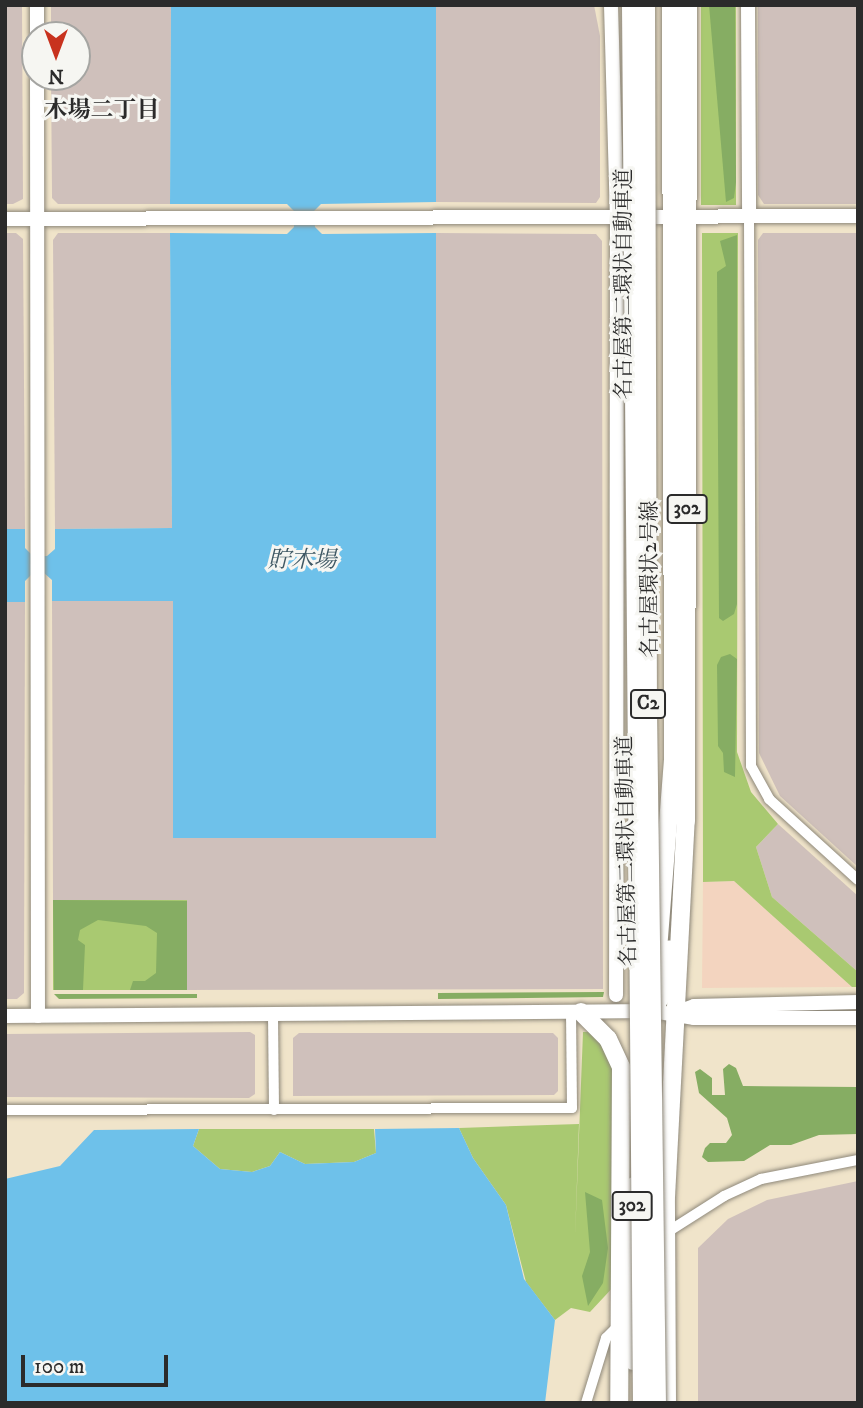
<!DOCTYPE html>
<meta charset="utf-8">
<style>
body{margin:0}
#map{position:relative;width:863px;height:1408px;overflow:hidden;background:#f0e4ca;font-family:"IM FELL DW Pica","Noto Serif JP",serif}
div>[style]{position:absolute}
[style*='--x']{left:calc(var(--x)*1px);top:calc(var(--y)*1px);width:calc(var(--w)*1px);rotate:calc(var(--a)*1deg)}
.built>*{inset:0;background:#f3d4bf}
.industrial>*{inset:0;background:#cfc0bb}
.green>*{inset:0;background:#a9c971;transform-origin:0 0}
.forest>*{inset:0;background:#86ad63}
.water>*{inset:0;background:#6ec1ea}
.roads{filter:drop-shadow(0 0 2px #8e887a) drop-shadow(0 0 2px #8e887a)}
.street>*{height:10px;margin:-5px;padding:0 5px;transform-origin:5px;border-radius:5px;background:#fff}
.secondary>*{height:14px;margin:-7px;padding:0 7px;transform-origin:7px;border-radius:7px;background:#fff}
.highway>*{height:18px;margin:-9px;padding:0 9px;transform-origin:9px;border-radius:9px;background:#fff}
.bridges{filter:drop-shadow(0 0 2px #8e887a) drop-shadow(0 0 2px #8e887a)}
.highway-bridge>*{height:18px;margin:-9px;padding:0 9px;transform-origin:9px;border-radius:9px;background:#fff}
span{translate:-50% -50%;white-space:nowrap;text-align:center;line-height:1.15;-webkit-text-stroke:6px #f6f6f2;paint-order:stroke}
.shield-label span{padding:2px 5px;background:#f6f6f2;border:2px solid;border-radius:5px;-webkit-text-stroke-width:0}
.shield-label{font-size:19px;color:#2b2b2b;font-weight:700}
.street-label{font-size:21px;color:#2b2b2b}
.neighbourhood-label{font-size:23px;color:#2b2b2b;font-weight:700}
.water-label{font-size:23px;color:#3f5864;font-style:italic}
.frame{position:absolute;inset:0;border:7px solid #2b2b2b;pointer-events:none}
.north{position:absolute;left:21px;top:21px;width:70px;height:70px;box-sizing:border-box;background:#f6f6f2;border:2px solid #a5a5a2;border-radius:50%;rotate:180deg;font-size:19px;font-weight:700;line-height:28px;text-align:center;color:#2b2b2b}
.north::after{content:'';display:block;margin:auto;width:24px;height:32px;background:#c8321e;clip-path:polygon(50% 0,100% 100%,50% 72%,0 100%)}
.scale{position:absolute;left:21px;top:1355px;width:147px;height:32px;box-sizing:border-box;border:4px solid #2b2b2b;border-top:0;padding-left:9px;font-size:21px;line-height:24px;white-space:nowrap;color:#2b2b2b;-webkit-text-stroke:5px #f6f6f2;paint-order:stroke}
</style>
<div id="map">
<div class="built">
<div style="clip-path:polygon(734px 881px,852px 987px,702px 988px,703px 882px)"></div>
</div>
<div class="industrial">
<div style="clip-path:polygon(5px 5px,22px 5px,23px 199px,13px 204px,5px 204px)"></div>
<div style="clip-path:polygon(51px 5px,171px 5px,170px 204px,58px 204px,52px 198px,51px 77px,77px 77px,77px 35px,51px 35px)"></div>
<div style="clip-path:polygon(436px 5px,594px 5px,600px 36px,600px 197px,596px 203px,436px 202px)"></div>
<div style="clip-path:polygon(758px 5px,858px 5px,858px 204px,764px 204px,758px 195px)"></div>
<div style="clip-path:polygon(5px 233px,16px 233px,23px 239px,25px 529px,5px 529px)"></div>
<div style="clip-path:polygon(58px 233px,170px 233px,172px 528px,55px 529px,53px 240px)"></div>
<div style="clip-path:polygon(436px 233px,596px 234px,602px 241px,603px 989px,187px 990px,186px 901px,53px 900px,52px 601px,173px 601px,174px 838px,436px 838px)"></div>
<div style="clip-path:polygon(763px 233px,858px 233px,858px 867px,780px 796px,759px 753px,758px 240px)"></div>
<div style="clip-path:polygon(5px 602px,25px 602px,24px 993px,17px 999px,5px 999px)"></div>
<div style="clip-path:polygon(778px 824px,858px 896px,858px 972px,772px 897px,756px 847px)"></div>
<div style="clip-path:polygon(250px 1032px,255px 1035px,255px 1094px,249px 1098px,5px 1097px,5px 1034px)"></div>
<div style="clip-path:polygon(299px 1033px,553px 1033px,558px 1038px,558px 1091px,554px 1095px,293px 1096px,293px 1038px)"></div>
<div style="clip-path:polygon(858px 1181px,858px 1403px,698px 1403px,698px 1248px,728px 1219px,767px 1200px)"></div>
</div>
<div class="green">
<div style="left:701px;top:5px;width:35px;height:200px"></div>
<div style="clip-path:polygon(702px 233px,738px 233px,737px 752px,751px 792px,778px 824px,756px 847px,772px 897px,858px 972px,858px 987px,852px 987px,734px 881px,703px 882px)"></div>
<div style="left:53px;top:900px;width:134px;height:90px"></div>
<div style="clip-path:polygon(583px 1032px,592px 1032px,619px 1057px,617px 1283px,590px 1312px,571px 1308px,555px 1320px,526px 1282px,506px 1205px,473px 1158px,459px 1128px,579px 1124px,575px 1238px)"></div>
<div style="clip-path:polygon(199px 1129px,374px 1129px,376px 1153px,354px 1162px,305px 1164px,280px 1152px,270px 1166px,252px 1172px,220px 1169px,193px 1146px)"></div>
</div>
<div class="forest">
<div style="clip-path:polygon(709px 5px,735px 5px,736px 182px,734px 198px,726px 202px)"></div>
<div style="clip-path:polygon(737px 235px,737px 604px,734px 614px,723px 621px,719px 618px,717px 272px,726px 266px,720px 241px)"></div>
<div style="clip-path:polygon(730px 654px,737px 659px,735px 777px,724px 772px,723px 753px,718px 746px,717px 665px,721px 657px)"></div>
<div style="clip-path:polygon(53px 900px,187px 901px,187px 990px,130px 990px,133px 981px,145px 981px,156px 973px,157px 933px,146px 926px,98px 920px,80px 930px,78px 940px,85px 945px,83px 990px,54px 990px)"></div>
<div style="clip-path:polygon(604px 992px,603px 997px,438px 999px,438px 993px)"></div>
<div style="clip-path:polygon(54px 994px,197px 994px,197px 998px,59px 999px)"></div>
<div style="clip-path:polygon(729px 1064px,736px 1068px,743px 1086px,857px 1087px,858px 1134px,819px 1135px,791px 1145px,770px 1145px,744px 1161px,708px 1162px,702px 1157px,705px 1148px,710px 1143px,726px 1143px,732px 1135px,727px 1118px,699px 1093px,695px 1072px,700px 1069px,712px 1078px,712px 1095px,725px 1095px,723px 1069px)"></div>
<div style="clip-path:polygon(585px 1192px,602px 1200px,608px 1248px,603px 1283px,588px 1306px,582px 1276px,590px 1252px)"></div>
</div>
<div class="water">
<div style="clip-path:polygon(171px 5px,436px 5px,436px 202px,321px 204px,314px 211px,315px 227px,322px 234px,436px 233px,436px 838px,173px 838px,173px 601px,52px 601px,52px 580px,44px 573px,32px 574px,25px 581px,25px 602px,5px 602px,5px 529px,25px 529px,25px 548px,33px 556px,47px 556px,55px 549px,55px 529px,172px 528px,170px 233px,287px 234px,294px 227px,294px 211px,287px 204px,170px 204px)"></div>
<div style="clip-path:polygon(459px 1128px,473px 1158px,506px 1205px,524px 1279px,555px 1320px,545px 1403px,5px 1403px,5px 1179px,60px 1166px,94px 1130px,199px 1129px,193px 1146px,220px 1169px,252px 1172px,270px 1166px,280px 1152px,305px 1164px,354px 1162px,376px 1153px,375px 1129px)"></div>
</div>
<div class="roads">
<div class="street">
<div style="--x:749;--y:217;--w:549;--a:89.79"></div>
<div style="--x:751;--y:766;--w:38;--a:61"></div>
<div style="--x:769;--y:799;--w:120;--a:42.3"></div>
<div style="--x:273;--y:1014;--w:96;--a:89.4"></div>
<div style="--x:5;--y:1110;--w:567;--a:-0.2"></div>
<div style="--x:572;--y:1108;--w:96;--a:-90.6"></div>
<div style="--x:666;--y:1233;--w:69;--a:-32.5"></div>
<div style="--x:724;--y:1196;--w:41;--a:-24.7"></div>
<div style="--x:761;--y:1179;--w:99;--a:-11.1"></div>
<div style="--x:586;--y:1403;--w:68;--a:-72.9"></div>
<div style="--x:606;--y:1338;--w:18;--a:-45"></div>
</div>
<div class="secondary">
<div style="--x:37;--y:5;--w:30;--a:90"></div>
<div style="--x:611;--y:5;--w:212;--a:88.4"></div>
<div style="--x:617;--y:217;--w:778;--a:90.07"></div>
<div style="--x:748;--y:5;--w:212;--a:89.7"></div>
<div style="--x:37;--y:77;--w:939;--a:89.94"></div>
<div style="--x:5;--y:219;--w:853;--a:-0.2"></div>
<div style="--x:677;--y:1012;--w:18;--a:-19"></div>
<div style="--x:694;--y:1006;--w:164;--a:-1.4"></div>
<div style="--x:5;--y:1016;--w:648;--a:-0.44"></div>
<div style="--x:653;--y:1011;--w:42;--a:9.7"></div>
<div style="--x:694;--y:1018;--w:164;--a:0"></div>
</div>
<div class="highway">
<div style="--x:658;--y:950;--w:190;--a:-85.5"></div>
<div style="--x:673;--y:761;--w:756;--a:-90.15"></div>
<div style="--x:653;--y:1011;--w:21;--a:-62"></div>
<div style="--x:663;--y:992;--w:43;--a:-82.1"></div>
<div style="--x:581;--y:1012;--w:38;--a:45"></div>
<div style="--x:608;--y:1039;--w:31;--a:65"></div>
<div style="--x:621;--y:1067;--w:336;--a:90.3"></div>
<div style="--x:633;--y:1361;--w:175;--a:-89.7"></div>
<div style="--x:667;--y:1403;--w:206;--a:-90.3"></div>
<div style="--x:666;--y:1197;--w:377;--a:-87"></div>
<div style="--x:686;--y:821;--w:816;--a:-89.86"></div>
</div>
</div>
<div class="bridges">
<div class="highway-bridge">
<div style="--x:631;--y:5;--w:1398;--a:89.55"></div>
<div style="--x:646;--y:5;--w:704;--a:89.84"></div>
<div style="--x:648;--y:709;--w:694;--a:89.26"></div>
</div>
</div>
<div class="shield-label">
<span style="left:687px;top:509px">302</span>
<span style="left:648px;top:704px">C2</span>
<span style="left:632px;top:1206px">302</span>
</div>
<div class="street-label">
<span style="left:624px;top:284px;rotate:-90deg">名古屋第二環状自動車道</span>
<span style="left:650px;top:579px;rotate:-90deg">名古屋環状2号線</span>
<span style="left:627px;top:851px;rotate:-91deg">名古屋第二環状自動車道</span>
</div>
<div class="neighbourhood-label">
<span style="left:102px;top:111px">木場二丁目</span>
</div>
<div class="water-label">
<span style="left:302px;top:561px">貯木場</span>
</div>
<div class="frame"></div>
<div class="north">N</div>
<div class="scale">100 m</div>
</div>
